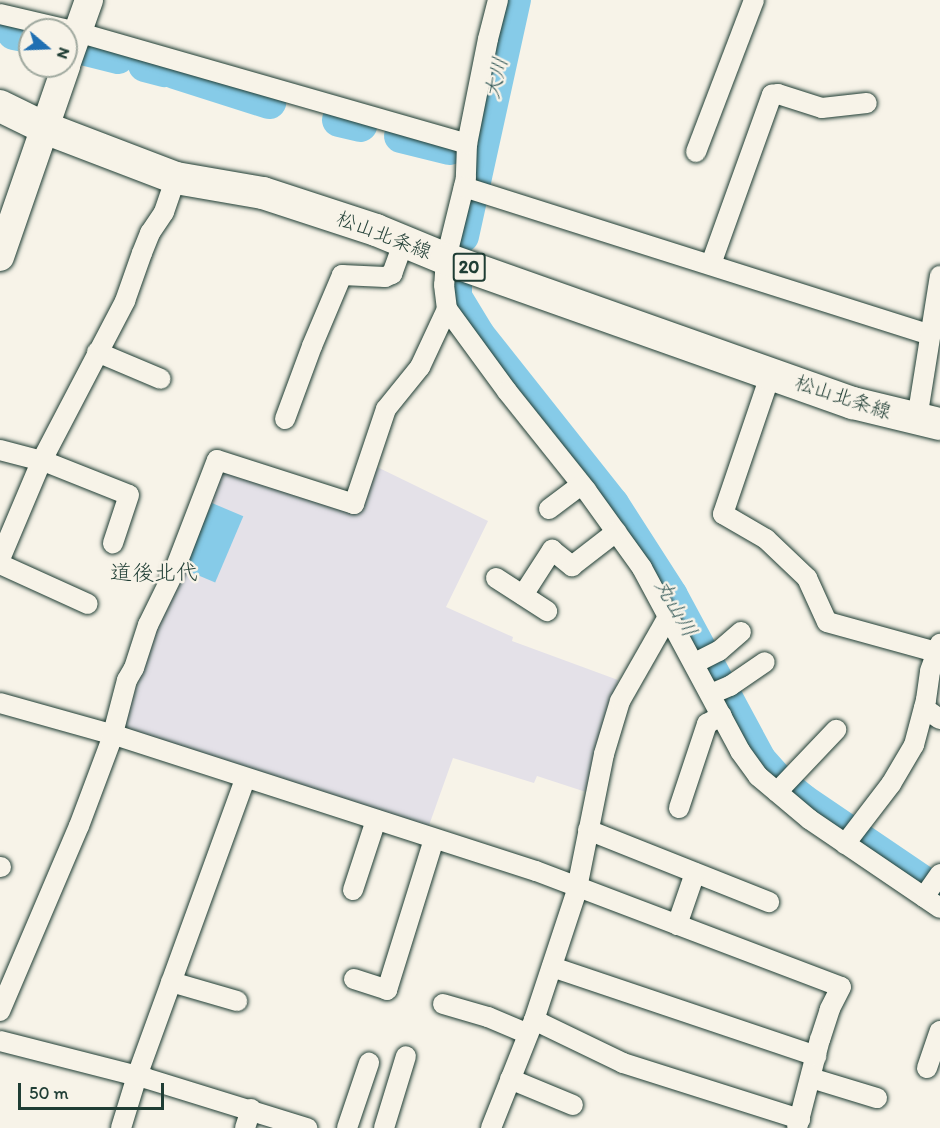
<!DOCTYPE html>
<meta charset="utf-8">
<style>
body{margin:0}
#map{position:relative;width:940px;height:1128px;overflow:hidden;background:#f7f3e8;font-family:Itim,"Klee One",sans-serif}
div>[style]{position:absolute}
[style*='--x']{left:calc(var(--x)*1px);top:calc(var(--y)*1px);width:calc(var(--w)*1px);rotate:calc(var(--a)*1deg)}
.built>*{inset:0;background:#e4e1e8}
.water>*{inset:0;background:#86cbe8;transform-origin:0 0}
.river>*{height:34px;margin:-17px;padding:0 17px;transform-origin:17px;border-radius:17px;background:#86cbe8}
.roads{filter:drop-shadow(0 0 2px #1f3d34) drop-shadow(0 0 2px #1f3d34)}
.minor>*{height:20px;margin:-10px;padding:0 10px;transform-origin:10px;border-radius:10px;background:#f7f3e8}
.secondary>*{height:28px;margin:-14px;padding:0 14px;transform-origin:14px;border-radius:14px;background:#f7f3e8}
.primary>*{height:32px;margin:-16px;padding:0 16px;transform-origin:16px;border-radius:16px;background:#f7f3e8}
span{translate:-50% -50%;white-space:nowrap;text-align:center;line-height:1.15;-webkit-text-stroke:5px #f7f3e8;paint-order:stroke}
.shield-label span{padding:2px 4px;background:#f7f3e8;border:2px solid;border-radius:4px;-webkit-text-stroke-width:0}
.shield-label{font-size:18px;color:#1f3d34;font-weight:700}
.street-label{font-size:20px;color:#1f3d34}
.water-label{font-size:21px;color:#345958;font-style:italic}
.quarter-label{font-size:22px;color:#1f3d34}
.north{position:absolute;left:18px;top:18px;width:60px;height:60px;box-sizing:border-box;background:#f7f3e8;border:2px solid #a1aaa0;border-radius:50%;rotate:109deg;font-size:16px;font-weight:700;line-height:24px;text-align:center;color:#1f3d34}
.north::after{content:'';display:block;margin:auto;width:21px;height:27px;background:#1f6fb2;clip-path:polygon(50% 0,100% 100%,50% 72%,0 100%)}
.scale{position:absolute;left:18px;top:1083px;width:146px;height:27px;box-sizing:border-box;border:3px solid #1f3d34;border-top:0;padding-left:8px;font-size:18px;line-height:21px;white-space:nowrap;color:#1f3d34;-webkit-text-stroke:4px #f7f3e8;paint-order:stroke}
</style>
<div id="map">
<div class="built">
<div style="clip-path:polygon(225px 464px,356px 510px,373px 465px,488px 521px,446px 607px,513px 637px,512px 641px,618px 680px,589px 793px,537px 776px,534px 783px,453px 758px,427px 831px,122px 729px,156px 630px)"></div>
</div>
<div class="water">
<div style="left:212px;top:503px;width:34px;height:72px;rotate:23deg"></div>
</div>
<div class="river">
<div style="--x:14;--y:33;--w:16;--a:11"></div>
<div style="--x:86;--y:49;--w:33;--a:14"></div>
<div style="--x:145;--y:65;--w:20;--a:15"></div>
<div style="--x:175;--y:72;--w:99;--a:17.7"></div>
<div style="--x:339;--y:120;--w:22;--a:13"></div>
<div style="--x:401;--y:136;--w:50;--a:13.8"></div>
<div style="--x:462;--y:236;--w:242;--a:-77.6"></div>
<div style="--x:455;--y:280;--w:17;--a:90"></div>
<div style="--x:455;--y:297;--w:44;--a:58.8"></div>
<div style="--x:478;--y:335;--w:216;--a:51.6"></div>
<div style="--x:612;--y:504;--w:109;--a:57.3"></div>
<div style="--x:671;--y:596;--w:187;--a:61.7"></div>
<div style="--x:760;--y:761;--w:25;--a:48"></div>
<div style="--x:777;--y:780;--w:33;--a:39"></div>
<div style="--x:803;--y:801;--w:166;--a:34.2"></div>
</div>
<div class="roads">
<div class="minor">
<div style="--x:498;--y:0;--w:40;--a:104.4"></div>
<div style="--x:488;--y:39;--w:107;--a:101.3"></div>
<div style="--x:467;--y:144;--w:34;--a:92"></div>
<div style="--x:466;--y:178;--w:83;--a:103.9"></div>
<div style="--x:446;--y:259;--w:26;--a:94"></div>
<div style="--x:444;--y:285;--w:24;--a:83"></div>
<div style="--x:447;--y:309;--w:102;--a:53.8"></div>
<div style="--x:507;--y:391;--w:127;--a:51.4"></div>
<div style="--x:586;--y:490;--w:96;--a:54.3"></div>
<div style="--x:642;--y:568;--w:208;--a:61.8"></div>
<div style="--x:740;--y:751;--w:31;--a:54"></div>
<div style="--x:758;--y:776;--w:67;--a:40.1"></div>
<div style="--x:809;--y:819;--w:158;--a:34.2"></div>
<div style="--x:0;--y:14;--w:79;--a:13.2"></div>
<div style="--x:77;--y:32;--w:406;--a:16"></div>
<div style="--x:696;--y:152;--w:163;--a:-69.1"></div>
<div style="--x:464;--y:187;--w:489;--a:17.6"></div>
<div style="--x:711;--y:264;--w:180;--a:-70.2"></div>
<div style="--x:772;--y:95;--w:6;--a:-9"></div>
<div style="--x:778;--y:94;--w:46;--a:17.7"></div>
<div style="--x:822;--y:108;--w:45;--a:-6.3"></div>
<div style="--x:97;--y:352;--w:69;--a:22.9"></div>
<div style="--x:771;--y:373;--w:149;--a:108.8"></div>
<div style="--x:723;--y:514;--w:50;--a:30.2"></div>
<div style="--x:766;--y:539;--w:57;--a:43.6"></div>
<div style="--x:807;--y:578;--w:48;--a:65.6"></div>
<div style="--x:827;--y:622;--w:113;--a:15.4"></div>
<div style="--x:285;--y:419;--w:78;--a:-69.7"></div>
<div style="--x:312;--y:346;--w:77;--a:-67.1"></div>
<div style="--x:342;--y:275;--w:43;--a:2.7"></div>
<div style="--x:385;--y:277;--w:8;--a:-23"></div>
<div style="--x:392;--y:274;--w:35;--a:-70"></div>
<div style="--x:917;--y:419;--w:145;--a:-80.9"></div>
<div style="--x:0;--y:450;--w:48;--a:14.6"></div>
<div style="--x:46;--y:462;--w:89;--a:21.7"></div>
<div style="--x:129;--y:495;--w:51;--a:108.4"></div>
<div style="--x:549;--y:509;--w:40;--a:-37"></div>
<div style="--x:0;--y:559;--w:105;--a:-67.1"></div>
<div style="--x:41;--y:462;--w:182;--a:-62.4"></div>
<div style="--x:125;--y:301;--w:51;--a:-70.5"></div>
<div style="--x:142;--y:253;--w:22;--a:-68"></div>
<div style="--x:150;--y:233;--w:25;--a:-56"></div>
<div style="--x:164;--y:212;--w:36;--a:-71"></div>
<div style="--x:2;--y:565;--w:94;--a:24.4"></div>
<div style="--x:496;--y:578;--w:61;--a:32.9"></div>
<div style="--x:523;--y:595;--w:54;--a:-57.2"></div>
<div style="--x:552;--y:550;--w:26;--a:39"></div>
<div style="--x:572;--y:566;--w:56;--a:-37.7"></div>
<div style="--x:695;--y:663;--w:27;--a:-27"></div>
<div style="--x:719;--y:651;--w:29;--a:-41"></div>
<div style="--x:711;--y:694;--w:21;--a:-23"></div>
<div style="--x:730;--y:686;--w:42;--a:-34.4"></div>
<div style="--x:0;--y:703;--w:123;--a:15.6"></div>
<div style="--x:118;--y:736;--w:439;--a:17.9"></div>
<div style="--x:536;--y:871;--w:326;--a:20.8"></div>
<div style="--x:841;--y:987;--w:25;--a:117"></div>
<div style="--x:830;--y:1009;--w:32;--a:108"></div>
<div style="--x:820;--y:1039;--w:92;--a:104.5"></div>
<div style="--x:924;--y:708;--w:19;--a:35"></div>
<div style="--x:777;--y:792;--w:86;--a:-46.4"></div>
<div style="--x:679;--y:808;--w:89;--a:-71.6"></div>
<div style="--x:707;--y:724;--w:17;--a:-31"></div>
<div style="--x:588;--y:830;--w:195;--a:21.7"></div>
<div style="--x:845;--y:844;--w:76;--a:-52.5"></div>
<div style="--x:891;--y:784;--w:45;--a:-59.5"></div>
<div style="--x:914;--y:745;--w:47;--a:-75.1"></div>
<div style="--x:926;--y:700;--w:29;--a:-82"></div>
<div style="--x:930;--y:671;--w:29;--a:-70"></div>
<div style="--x:0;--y:867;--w:1;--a:0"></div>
<div style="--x:353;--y:890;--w:74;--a:-71.8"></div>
<div style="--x:924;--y:897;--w:28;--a:-55"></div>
<div style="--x:677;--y:925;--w:55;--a:-70.9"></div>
<div style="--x:552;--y:967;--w:279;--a:18.6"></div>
<div style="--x:354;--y:979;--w:35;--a:18"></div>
<div style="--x:387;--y:990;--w:158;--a:-72.7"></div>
<div style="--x:171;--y:982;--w:69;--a:16.1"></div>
<div style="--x:443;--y:1004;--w:47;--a:16.1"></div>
<div style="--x:488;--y:1017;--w:43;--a:23"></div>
<div style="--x:0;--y:1011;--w:201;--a:-66.9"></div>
<div style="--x:79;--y:826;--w:91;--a:-69.4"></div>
<div style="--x:111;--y:741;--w:63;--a:-75.3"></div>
<div style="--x:127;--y:680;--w:14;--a:-60"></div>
<div style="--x:134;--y:668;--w:45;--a:-72"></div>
<div style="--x:148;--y:625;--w:57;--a:-63.9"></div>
<div style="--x:173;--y:574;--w:122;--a:-68.9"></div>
<div style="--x:217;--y:460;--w:144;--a:17.8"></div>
<div style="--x:354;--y:504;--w:100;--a:-71.4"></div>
<div style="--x:386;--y:409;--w:54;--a:-51"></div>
<div style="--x:420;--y:367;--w:64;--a:-65"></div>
<div style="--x:534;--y:1020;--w:99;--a:25.8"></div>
<div style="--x:623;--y:1063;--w:186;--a:17.6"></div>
<div style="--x:0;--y:1041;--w:150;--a:14.3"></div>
<div style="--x:145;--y:1078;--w:170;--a:17.2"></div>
<div style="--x:927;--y:1068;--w:39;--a:-71"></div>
<div style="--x:811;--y:1078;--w:69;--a:16.9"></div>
<div style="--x:510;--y:1079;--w:68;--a:22.4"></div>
<div style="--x:121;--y:1128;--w:54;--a:-72.9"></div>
<div style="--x:137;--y:1076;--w:316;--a:-70"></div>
<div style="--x:245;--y:1128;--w:20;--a:-72"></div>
<div style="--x:347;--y:1128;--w:69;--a:-71.3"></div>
<div style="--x:384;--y:1128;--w:75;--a:-73"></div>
<div style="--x:491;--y:1128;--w:116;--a:-68.3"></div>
<div style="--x:534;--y:1020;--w:134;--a:-71.7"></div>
<div style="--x:576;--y:893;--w:142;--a:-78.6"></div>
<div style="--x:604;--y:754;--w:55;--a:-73.2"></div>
<div style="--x:620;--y:701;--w:97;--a:-60.3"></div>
</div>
<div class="secondary">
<div style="--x:66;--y:65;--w:69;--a:-70.5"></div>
<div style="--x:0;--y:257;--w:202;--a:-70.9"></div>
</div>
<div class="primary">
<div style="--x:0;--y:106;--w:50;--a:26.1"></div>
<div style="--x:45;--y:128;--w:140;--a:20.9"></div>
<div style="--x:176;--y:178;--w:88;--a:9.8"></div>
<div style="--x:263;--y:193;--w:119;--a:18.1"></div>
<div style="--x:376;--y:230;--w:76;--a:22.5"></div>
<div style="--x:446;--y:259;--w:432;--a:19.5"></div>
<div style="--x:853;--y:403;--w:89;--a:13.6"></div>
</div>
</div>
<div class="shield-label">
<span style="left:469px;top:267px">20</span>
</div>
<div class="street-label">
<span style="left:384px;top:235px;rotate:21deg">松山北条線</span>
<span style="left:843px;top:397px;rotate:18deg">松山北条線</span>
</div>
<div class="water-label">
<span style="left:496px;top:78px;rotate:-77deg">大川</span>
<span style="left:676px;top:608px;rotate:60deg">丸山川</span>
</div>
<div class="quarter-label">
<span style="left:154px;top:573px">道後北代</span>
</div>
<div class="north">N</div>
<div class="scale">50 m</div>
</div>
